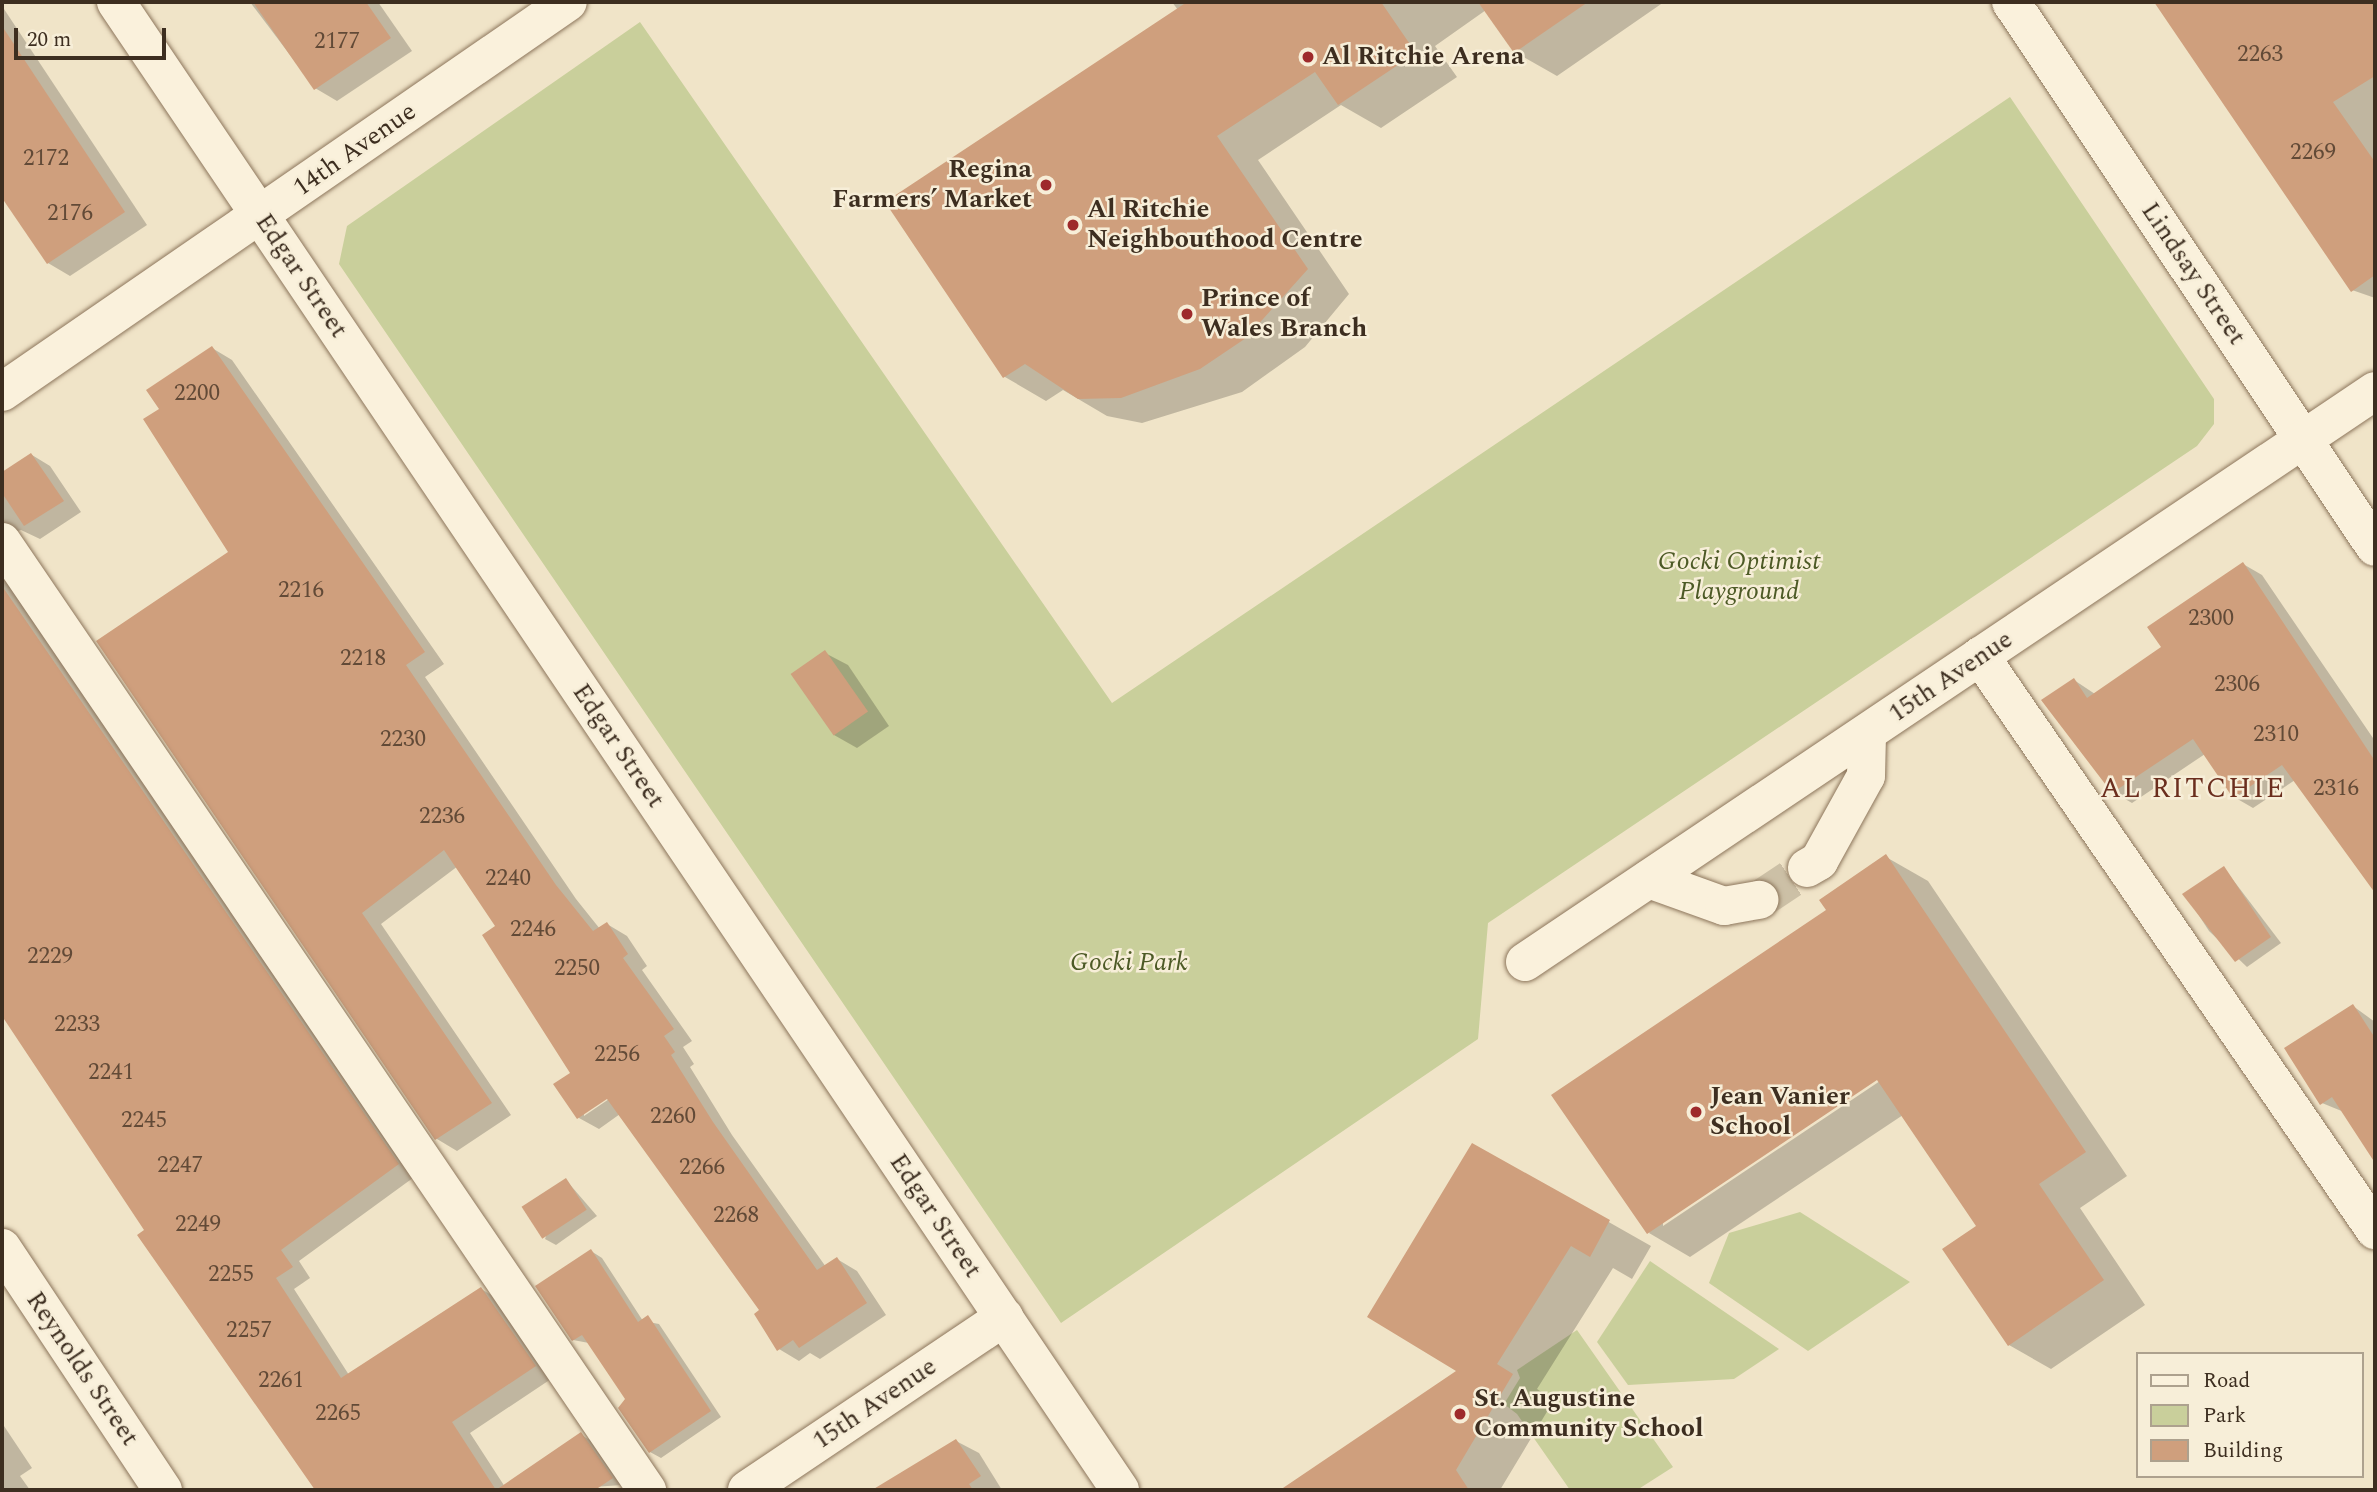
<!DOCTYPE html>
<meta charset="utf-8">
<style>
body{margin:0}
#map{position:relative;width:2377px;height:1492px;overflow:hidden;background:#f0e4c8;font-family:Spectral,serif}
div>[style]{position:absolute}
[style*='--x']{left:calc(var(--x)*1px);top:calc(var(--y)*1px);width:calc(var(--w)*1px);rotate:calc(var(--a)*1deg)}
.green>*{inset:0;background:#c9cf9b}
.shadow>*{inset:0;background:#0003}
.building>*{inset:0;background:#cf9f7d;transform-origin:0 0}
.minor-tunnel>*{height:38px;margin-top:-19px;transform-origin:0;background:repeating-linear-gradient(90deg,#ccc0a6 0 38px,transparent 0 57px)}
.roads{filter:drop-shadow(0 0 2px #8d765c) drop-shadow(0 0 2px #8d765c)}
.minor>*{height:38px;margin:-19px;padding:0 19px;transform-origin:19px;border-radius:19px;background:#faf1dc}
.dots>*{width:19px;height:19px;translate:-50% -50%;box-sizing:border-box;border:4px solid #f7eed8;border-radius:50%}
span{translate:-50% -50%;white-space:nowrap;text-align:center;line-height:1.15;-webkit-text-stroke:5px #f7eed8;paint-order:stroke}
.number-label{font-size:23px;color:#624a37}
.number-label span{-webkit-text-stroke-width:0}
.poi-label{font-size:26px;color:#3d2e20;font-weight:700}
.left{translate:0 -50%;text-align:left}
.right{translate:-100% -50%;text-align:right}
.street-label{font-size:26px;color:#3d2e20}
.park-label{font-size:26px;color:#4d5a26;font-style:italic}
.neighbourhood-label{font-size:28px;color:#6b2e1e;letter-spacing:2px}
.frame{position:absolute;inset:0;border:4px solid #3d2e20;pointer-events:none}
.legend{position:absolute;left:2136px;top:1352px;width:228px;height:126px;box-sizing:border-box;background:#f7eed8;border:2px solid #ada18e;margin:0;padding:9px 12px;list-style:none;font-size:21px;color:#3d2e20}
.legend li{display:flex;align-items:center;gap:14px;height:35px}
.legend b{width:35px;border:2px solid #ada18e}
.scale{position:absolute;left:14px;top:28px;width:152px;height:32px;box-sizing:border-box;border:4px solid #3d2e20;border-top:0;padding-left:9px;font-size:21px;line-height:24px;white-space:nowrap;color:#3d2e20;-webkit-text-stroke:5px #f7eed8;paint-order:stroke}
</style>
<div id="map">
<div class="green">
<div style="clip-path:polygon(640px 22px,1112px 703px,2010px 97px,2214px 399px,2214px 424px,2197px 446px,1488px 923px,1478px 1039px,1061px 1323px,339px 264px,347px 226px)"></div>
<div style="clip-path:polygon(1800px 1212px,1910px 1282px,1808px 1351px,1709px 1283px,1729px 1233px)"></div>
<div style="clip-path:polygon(1650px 1261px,1779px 1349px,1734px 1379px,1628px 1385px,1597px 1342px)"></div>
<div style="clip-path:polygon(1577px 1330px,1673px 1467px,1637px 1490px,1570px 1490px,1517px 1414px,1504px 1404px,1520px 1378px,1517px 1370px)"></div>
</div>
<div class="shadow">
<div style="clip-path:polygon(250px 2px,378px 2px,412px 51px,337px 101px,315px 88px)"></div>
<div style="clip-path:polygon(1172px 2px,1664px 2px,1557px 76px,1515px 52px,1486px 10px,1435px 46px,1457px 77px,1381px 128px,1341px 105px,1258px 160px,1349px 294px,1305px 347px,1242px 392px,1142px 423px,1107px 416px,1063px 390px,1046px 401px,1005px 377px,887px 202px,1178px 10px)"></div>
<div style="clip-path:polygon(2156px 2px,2375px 2px,2375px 298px,2352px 290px)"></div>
<div style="clip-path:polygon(2px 6px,147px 225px,70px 276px,48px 263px,2px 195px)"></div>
<div style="clip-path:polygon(evenodd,212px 348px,232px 360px,444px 664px,425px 677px,576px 899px,600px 929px,607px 924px,627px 936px,647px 966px,642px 970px,692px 1041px,683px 1047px,694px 1064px,690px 1067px,732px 1135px,826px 1267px,837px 1259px,857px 1271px,886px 1315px,820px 1359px,810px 1353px,799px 1361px,779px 1349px,762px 1311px,620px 1114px,599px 1129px,579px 1118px,572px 1073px,498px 926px,458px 866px,381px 924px,511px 1115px,457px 1151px,437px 1139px,98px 642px,230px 553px,161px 409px,212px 348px,613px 1092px,615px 1095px,584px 1116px,584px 1112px,613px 1092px)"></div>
<div style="clip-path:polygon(32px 455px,50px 466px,81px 512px,40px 539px,21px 530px,8px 535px,2px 548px,2px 477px)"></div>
<div style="clip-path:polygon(2243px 564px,2262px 575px,2375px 741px,2375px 892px,2295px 780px,2253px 808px,2234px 797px,2205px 754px,2132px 803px,2113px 792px,2074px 680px,2095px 694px,2163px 648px)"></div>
<div style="clip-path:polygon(2px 565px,417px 1175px,299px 1261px,310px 1278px,294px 1289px,349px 1375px,481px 1289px,500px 1300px,554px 1377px,470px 1433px,507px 1490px,317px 1490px,140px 1235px,146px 1231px,2px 1013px)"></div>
<div style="clip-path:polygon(825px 653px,848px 665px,889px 726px,857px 748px,834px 735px)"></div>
<div style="clip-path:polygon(evenodd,1886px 857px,1928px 881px,2127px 1176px,2080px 1208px,2145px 1305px,2051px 1369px,2009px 1345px,1978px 1227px,1903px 1115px,1690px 1257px,1649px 1233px,1828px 911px,1886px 857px,1884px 1074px,1886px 1077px,1663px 1226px,1663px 1221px,1884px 1074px)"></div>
<div style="clip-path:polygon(2224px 868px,2281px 943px,2247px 967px,2209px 931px,2185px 894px)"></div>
<div style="clip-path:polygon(2353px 1006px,2375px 1022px,2375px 1159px,2344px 1112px,2322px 1103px)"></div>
<div style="clip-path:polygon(1473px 1145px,1651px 1246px,1632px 1279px,1613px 1268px,1537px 1389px,1554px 1400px,1500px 1490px,1283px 1490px,1460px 1371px)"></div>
<div style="clip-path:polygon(566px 1180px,597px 1216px,556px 1245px,545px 1239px)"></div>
<div style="clip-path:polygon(591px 1251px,602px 1258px,643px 1321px,659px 1324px,721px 1417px,661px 1458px,650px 1452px,627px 1399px,589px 1343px,573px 1340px)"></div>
<div style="clip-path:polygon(2px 1423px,32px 1468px,20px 1476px,30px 1490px,2px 1490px)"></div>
<div style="clip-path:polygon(581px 1435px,592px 1441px,622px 1485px,550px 1490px,534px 1467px)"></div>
<div style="clip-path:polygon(956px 1441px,979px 1453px,1002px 1490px,875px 1490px)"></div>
</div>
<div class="building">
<div style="clip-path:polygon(253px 2px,366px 2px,391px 38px,314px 90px)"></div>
<div style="clip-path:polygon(1187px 2px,1381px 2px,1416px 53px,1338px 105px,1315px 72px,1217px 136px,1308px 269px,1246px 338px,1200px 369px,1121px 398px,1078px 399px,1025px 364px,1003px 378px,885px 202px)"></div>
<div style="clip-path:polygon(1478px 2px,1588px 2px,1514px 53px)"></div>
<div style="clip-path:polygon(2154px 2px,2375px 2px,2375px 76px,2333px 102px,2375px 162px,2375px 275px,2351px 292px)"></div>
<div style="clip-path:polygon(2px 26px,125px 212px,47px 264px,2px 198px)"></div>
<div style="clip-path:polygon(212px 346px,425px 652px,406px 665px,556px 885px,593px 931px,607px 922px,628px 954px,623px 958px,674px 1029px,664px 1036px,675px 1052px,671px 1055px,713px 1122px,817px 1270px,837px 1257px,867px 1303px,799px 1348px,793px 1340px,777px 1351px,754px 1314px,759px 1310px,607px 1099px,577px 1119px,553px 1084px,570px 1073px,482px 935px,495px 926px,444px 850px,362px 913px,492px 1103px,435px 1140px,96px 641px,228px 552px,143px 419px,159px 409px,146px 390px)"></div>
<div style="clip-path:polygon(31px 453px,64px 501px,24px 526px,2px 493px,2px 472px)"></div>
<div style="clip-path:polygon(2243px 562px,2375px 761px,2375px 893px,2282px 765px,2233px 798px,2193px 739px,2112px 793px,2041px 700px,2074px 678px,2087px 698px,2161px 647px,2147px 627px)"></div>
<div style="clip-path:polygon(2px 586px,399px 1164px,281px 1250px,293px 1267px,276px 1278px,341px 1378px,481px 1287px,536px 1366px,452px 1422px,496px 1490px,581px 1432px,613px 1478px,595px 1490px,315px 1490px,137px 1235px,144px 1230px,2px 1016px)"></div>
<div style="left:825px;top:650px;width:75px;height:42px;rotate:55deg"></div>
<div style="clip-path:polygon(1886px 854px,2086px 1152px,2039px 1184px,2104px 1280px,2008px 1346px,1942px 1249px,1976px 1226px,1877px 1080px,1647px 1234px,1551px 1095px,1826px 910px,1819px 900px)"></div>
<div style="clip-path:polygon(2224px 866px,2271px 937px,2235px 962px,2182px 894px)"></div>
<div style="clip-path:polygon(2353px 1004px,2375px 1038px,2375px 1163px,2332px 1097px,2320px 1105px,2284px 1048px)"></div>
<div style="clip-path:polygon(1472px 1143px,1610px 1220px,1590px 1257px,1571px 1246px,1497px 1364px,1513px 1374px,1456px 1470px,1469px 1490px,1280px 1490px,1456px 1371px,1367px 1317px)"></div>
<div style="left:566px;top:1178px;width:38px;height:53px;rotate:57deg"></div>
<div style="clip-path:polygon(591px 1249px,638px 1322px,648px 1315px,711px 1411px,649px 1453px,618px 1408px,625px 1399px,582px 1335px,572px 1341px,535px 1286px)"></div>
<div style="clip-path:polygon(956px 1439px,981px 1476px,969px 1484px,973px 1490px,872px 1490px)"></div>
</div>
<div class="minor-tunnel">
<div style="--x:1759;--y:900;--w:58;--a:-33.7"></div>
</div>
<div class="roads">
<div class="minor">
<div style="--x:116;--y:2;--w:1795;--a:55.99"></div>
<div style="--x:2011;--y:2;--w:655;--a:56.26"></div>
<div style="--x:2;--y:392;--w:687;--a:-34.57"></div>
<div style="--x:2;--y:542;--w:1147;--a:55.77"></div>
<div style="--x:1980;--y:656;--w:697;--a:55.47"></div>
<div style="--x:1807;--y:868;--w:14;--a:-30"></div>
<div style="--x:1819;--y:861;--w:97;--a:-61.1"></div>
<div style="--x:1866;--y:776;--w:41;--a:-88.6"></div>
<div style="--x:1649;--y:879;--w:80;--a:19.8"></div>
<div style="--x:1724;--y:906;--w:36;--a:-10"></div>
<div style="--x:1525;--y:962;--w:1024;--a:-33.89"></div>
<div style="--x:2;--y:1248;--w:291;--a:56.4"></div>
<div style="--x:747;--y:1490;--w:310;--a:-33.9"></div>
</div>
</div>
<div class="dots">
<div style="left:1308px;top:57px;background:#9e2a2b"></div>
<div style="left:1046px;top:185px;background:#9e2a2b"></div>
<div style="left:1073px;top:225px;background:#9e2a2b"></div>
<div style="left:1187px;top:314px;background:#9e2a2b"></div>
<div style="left:1696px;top:1112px;background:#9e2a2b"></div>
<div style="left:1460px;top:1414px;background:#9e2a2b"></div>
</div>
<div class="number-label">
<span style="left:337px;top:42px">2177</span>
<span style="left:2260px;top:55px">2263</span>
<span style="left:2313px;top:153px">2269</span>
<span style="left:46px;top:159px">2172</span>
<span style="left:70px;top:214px">2176</span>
<span style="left:197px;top:394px">2200</span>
<span style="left:301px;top:591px">2216</span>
<span style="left:2211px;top:619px">2300</span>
<span style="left:363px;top:659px">2218</span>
<span style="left:2237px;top:685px">2306</span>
<span style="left:2276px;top:735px">2310</span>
<span style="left:403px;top:740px">2230</span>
<span style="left:2336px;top:789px">2316</span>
<span style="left:442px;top:817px">2236</span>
<span style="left:508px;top:879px">2240</span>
<span style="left:533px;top:930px">2246</span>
<span style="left:50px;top:957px">2229</span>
<span style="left:577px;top:969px">2250</span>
<span style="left:77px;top:1025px">2233</span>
<span style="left:617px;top:1055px">2256</span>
<span style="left:111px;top:1073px">2241</span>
<span style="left:673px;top:1117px">2260</span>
<span style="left:144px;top:1121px">2245</span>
<span style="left:180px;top:1166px">2247</span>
<span style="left:702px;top:1168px">2266</span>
<span style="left:736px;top:1216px">2268</span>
<span style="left:198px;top:1225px">2249</span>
<span style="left:231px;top:1275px">2255</span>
<span style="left:249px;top:1331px">2257</span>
<span style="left:281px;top:1381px">2261</span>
<span style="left:338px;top:1414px">2265</span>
</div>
<div class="poi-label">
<span class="left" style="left:1322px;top:57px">Al Ritchie Arena</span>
<span class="right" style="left:1032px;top:185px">Regina<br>Farmers’ Market</span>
<span class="left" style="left:1087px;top:225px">Al Ritchie<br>Neighbouthood Centre</span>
<span class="left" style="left:1201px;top:314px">Prince of<br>Wales Branch</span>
<span class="left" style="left:1710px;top:1112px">Jean Vanier<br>School</span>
<span class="left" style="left:1474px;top:1414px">St. Augustine<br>Community School</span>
</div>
<div class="street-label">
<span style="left:355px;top:150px;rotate:-35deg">14th Avenue</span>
<span style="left:2193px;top:274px;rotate:56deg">Lindsay Street</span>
<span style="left:301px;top:276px;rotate:56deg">Edgar Street</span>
<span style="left:1951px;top:677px;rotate:-34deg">15th Avenue</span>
<span style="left:618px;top:746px;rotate:56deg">Edgar Street</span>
<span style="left:935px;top:1216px;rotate:56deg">Edgar Street</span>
<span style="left:82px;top:1369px;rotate:56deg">Reynolds Street</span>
<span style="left:875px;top:1404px;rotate:-34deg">15th Avenue</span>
</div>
<div class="park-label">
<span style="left:1739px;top:577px">Gocki Optimist<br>Playground</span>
<span style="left:1129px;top:963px">Gocki Park</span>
</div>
<div class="neighbourhood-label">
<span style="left:2193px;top:789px">AL RITCHIE</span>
</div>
<div class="frame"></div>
<ul class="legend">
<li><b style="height:9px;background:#faf1dc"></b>Road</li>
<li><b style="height:19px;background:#c9cf9b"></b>Park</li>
<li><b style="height:19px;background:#cf9f7d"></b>Building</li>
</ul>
<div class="scale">20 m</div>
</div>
